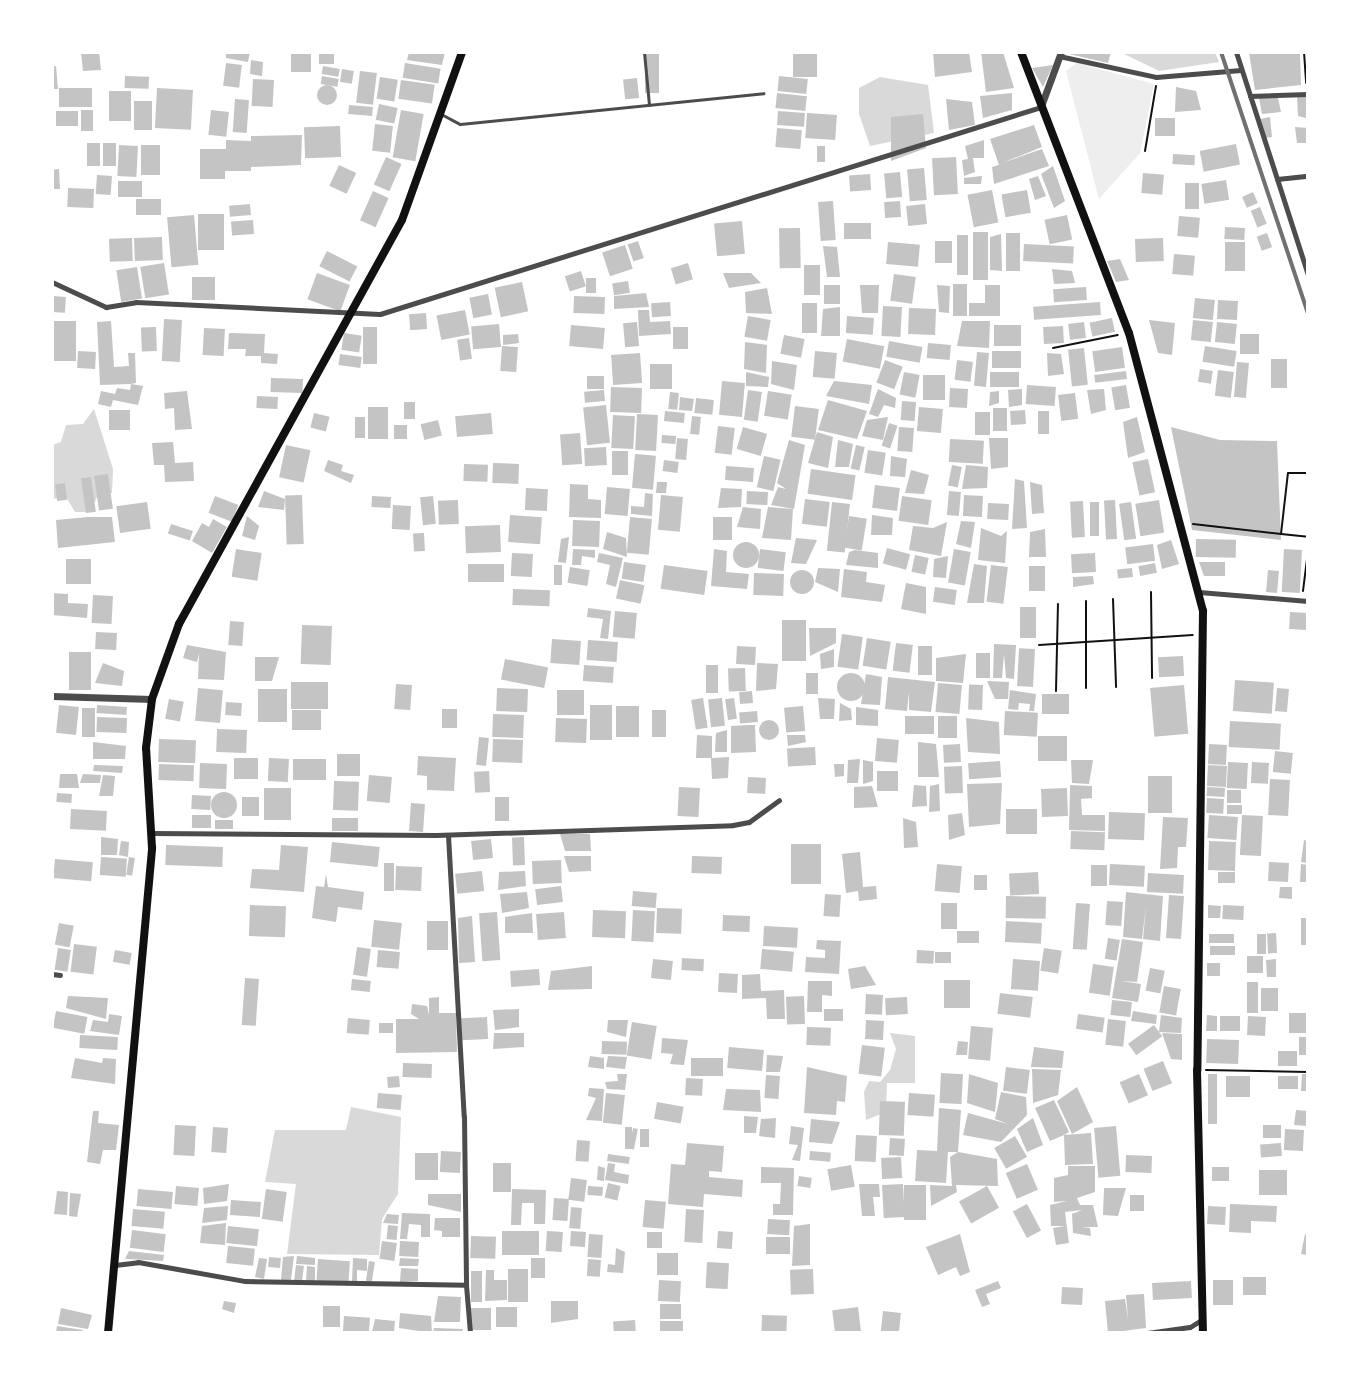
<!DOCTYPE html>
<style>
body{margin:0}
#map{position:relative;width:1360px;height:1385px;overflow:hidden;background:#fff;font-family:Spectral,serif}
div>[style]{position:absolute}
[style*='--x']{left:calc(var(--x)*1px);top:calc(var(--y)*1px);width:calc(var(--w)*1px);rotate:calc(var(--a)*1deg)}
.green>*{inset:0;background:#eee}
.water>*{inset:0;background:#d9d9d9}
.building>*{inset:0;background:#c4c4c4;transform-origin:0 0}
.round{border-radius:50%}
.path>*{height:2px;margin:-1px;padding:0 1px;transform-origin:1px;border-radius:1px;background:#111}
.service>*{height:3px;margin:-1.5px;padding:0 1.5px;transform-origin:1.5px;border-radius:1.5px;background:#4c4c4c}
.minor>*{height:5px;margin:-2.5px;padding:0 2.5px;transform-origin:2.5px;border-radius:2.5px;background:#4c4c4c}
.tertiary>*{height:7px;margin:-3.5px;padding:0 3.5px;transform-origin:3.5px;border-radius:3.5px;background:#4c4c4c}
.secondary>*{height:8px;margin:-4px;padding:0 4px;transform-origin:4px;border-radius:4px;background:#111}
.rail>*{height:4px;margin:-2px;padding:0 2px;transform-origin:2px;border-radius:2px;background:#707070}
span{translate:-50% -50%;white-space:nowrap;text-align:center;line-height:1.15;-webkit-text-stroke:8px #fff;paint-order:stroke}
.frame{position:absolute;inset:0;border:54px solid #fff;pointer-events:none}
</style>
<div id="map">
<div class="green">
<div style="clip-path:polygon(1077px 63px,1154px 84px,1140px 153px,1099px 199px,1066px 71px)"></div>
</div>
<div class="water">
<div style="clip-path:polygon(1120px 52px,1215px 52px,1219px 62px,1159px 71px)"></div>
<div style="clip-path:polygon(880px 77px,928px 85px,934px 133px,870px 146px,859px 114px,859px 88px)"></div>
<div style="clip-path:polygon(94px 409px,113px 469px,112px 493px,99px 493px,90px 512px,75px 512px,66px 497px,52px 499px,52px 445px,61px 442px,66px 425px,83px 424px)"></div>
<div style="clip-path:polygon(890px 1033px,915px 1036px,915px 1083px,887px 1083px,886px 1112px,866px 1120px,864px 1092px,869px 1081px,880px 1082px,890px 1070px,896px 1049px)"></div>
<div style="clip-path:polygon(351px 1107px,401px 1117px,398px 1194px,382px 1219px,379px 1255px,287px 1254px,296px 1184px,265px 1182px,275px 1130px,346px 1130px)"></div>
</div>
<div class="building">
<div style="clip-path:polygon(87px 52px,99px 52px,101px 70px,83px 71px,81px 53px)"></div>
<div style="clip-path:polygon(226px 52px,250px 52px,248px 62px,226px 58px)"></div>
<div style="left:291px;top:52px;width:20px;height:20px"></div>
<div style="left:319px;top:52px;width:15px;height:12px"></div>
<div style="clip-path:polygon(409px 52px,445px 52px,442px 65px,407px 60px)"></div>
<div style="left:645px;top:52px;width:14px;height:41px"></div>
<div style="clip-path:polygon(933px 52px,969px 52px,972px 72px,935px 77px)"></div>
<div style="clip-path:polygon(981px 52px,1003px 52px,1014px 88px,986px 92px)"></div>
<div style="clip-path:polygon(1060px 52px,1111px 52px,1108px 63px)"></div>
<div style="clip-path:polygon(1300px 52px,1301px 85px,1255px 90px,1249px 53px)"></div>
<div style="left:793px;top:53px;width:24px;height:24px"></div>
<div style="clip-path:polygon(251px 60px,263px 62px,262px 76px,250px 74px)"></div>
<div style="left:226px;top:63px;width:16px;height:23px;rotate:7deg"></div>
<div style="left:405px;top:63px;width:36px;height:15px;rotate:9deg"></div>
<div style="clip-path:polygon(1053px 65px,1043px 87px,1032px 68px)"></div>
<div style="clip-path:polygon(56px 66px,58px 89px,52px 89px,52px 67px)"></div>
<div style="left:323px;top:66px;width:17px;height:8px;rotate:10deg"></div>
<div style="left:342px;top:69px;width:12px;height:13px;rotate:9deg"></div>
<div style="left:360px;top:71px;width:17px;height:32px;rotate:7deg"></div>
<div style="left:125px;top:76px;width:24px;height:12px;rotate:2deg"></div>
<div style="left:322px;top:76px;width:17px;height:8px;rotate:10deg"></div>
<div style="left:779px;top:76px;width:29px;height:15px;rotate:6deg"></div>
<div style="left:380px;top:77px;width:18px;height:22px;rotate:9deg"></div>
<div style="left:637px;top:78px;width:20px;height:14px;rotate:84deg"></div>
<div style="left:253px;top:79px;width:21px;height:27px;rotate:3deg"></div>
<div style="left:401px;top:80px;width:34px;height:19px;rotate:8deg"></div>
<div class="round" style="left:317px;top:85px;width:20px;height:20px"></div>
<div style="clip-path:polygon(1176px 87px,1196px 91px,1201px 110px,1175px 112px)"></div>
<div style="left:59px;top:88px;width:33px;height:19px"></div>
<div style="left:157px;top:88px;width:36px;height:40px;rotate:3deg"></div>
<div style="left:109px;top:91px;width:22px;height:30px"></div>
<div style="left:777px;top:93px;width:30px;height:15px;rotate:6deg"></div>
<div style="clip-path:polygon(1012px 93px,1012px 110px,983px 118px,980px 96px)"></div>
<div style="clip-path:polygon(1297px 96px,1308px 97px,1306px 118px,1298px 116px)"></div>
<div style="clip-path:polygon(1259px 98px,1278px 98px,1281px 112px,1262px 114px)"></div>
<div style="left:235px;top:99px;width:14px;height:33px;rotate:4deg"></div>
<div style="clip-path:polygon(946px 99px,972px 102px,975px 125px,949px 130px)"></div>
<div style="left:134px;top:101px;width:18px;height:29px"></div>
<div style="left:379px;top:104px;width:19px;height:16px;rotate:12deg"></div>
<div style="left:349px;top:105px;width:24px;height:9px;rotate:5deg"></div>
<div style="left:81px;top:110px;width:12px;height:21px"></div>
<div style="left:211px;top:110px;width:18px;height:25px;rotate:6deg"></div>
<div style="left:401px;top:110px;width:23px;height:48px;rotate:10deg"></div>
<div style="left:56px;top:111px;width:22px;height:15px"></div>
<div style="left:778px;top:111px;width:27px;height:14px;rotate:4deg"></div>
<div style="left:807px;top:113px;width:30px;height:25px;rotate:4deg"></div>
<div style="clip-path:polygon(923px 114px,926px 148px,891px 161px,891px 117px)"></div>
<div style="clip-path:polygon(1270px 117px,1272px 137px,1265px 138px,1260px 119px)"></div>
<div style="left:1155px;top:118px;width:20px;height:18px"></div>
<div style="left:375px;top:124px;width:18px;height:27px;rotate:6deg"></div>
<div style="clip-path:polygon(1034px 125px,1042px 147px,1002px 163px,1042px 149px,1049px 166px,994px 184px,992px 167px,999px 165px,990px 139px)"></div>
<div style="left:340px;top:126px;width:31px;height:36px;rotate:88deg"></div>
<div style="clip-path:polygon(1295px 127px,1308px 128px,1308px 143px,1297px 143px)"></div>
<div style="left:777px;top:128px;width:25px;height:19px;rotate:5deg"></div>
<div style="clip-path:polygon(302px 135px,301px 165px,251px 167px,251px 171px,225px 171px,225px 179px,200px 179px,200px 149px,226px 149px,226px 140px,251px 141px,251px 136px)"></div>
<div style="clip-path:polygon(984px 140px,984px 158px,973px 158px,975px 172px,964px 176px,962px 160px,968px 159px,965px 146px)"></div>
<div style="left:87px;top:143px;width:13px;height:23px"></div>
<div style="left:103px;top:143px;width:13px;height:23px"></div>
<div style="left:1236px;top:144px;width:21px;height:37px;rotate:79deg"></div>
<div style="left:119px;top:145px;width:19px;height:31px;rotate:3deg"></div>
<div style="left:141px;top:145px;width:19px;height:30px"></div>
<div style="left:817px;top:146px;width:8px;height:16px"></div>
<div style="left:1173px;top:154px;width:22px;height:10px;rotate:3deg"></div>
<div style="left:386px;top:157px;width:17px;height:30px;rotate:24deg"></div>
<div style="left:956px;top:157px;width:37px;height:24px;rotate:87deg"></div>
<div style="left:339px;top:165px;width:19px;height:23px;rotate:25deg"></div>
<div style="clip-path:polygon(1053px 166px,1065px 201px,1054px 208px,1041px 174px)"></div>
<div style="left:924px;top:168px;width:32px;height:17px;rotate:85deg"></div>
<div style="clip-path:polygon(59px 169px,60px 189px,52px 189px,52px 170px)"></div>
<div style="left:900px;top:172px;width:25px;height:16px;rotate:85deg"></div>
<div style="left:1143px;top:173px;width:21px;height:20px;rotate:5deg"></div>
<div style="left:870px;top:174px;width:16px;height:21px;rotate:86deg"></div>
<div style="left:97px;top:175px;width:15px;height:19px;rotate:4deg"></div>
<div style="clip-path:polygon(982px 176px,981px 184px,964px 184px,964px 178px)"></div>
<div style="clip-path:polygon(1038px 176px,1046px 196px,1035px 200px,1029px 179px)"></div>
<div style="left:1226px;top:180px;width:20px;height:25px;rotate:81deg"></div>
<div style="left:118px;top:181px;width:24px;height:16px"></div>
<div style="left:1185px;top:183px;width:14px;height:26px"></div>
<div style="left:68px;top:188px;width:26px;height:19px;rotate:2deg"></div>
<div style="left:992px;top:190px;width:33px;height:25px;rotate:79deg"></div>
<div style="left:1027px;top:190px;width:23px;height:26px;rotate:80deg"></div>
<div style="left:373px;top:191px;width:17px;height:32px;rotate:24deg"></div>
<div style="left:1253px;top:192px;width:12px;height:12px;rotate:66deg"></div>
<div style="left:161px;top:199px;width:16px;height:25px;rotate:90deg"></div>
<div style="left:833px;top:201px;width:39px;height:15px;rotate:86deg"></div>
<div style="left:900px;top:201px;width:16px;height:16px;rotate:86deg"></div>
<div style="left:250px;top:204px;width:11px;height:21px;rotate:85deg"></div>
<div style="left:925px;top:204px;width:20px;height:19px;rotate:84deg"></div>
<div style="left:1260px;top:207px;width:18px;height:10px;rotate:68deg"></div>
<div style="left:198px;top:214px;width:26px;height:36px"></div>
<div style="left:194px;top:215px;width:50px;height:27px;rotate:85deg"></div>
<div style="left:1067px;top:215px;width:25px;height:23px;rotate:78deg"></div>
<div style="left:1179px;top:216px;width:21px;height:20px;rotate:5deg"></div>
<div style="left:253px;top:220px;width:14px;height:22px;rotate:86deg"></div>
<div style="left:742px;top:221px;width:33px;height:28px;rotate:85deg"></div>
<div style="left:844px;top:223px;width:27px;height:16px"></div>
<div style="left:1225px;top:227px;width:20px;height:12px;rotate:3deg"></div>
<div style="left:800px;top:228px;width:40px;height:21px;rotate:89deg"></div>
<div style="left:973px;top:232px;width:15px;height:48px"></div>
<div style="left:1006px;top:233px;width:14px;height:38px"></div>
<div style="left:1267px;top:233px;width:15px;height:11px;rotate:70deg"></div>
<div style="clip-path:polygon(1001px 234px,1002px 271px,990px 270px,990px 237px)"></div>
<div style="left:957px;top:235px;width:11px;height:40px"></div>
<div style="left:162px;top:237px;width:23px;height:28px;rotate:88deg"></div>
<div style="left:132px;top:238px;width:23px;height:23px;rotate:88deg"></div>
<div style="left:1163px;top:238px;width:23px;height:28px;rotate:88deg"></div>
<div style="left:638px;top:241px;width:18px;height:11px;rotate:71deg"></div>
<div style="left:935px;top:241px;width:17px;height:22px"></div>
<div style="left:888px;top:242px;width:32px;height:22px;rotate:5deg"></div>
<div style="left:1225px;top:242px;width:20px;height:29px"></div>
<div style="left:1024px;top:244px;width:50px;height:17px;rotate:3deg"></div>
<div style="left:625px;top:245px;width:25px;height:24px;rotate:72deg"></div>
<div style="clip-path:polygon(823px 246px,837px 247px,840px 277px,827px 277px)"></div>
<div style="left:327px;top:251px;width:34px;height:17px;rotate:27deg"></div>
<div style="left:1174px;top:254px;width:21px;height:20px;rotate:5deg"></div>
<div style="clip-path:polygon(1120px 259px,1129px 280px,1116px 282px,1107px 261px)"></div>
<div style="left:164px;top:263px;width:32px;height:24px;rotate:81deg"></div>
<div style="left:688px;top:263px;width:17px;height:18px;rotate:73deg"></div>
<div style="left:820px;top:265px;width:30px;height:16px;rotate:90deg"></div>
<div style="left:137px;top:267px;width:32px;height:21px;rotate:81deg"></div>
<div style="clip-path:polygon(1052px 269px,1072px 271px,1075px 283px,1054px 284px)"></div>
<div style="left:581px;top:271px;width:16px;height:17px;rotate:72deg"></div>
<div style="left:317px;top:273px;width:35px;height:28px;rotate:20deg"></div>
<div style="clip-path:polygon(723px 273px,751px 273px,761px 283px,729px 288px)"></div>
<div style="left:894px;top:274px;width:22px;height:27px;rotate:8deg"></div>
<div style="left:192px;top:277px;width:23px;height:23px"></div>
<div style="left:586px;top:278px;width:10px;height:15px"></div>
<div style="left:628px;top:281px;width:12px;height:16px;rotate:81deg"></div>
<div style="left:522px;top:282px;width:30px;height:28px;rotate:78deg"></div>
<div style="left:953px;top:284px;width:14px;height:32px"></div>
<div style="left:824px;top:285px;width:16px;height:19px"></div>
<div style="clip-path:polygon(860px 285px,879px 285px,878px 313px,862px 313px)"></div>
<div style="clip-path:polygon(937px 285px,950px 286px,949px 313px,939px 312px)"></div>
<div style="clip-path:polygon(985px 285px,1000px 285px,1000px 316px,969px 316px,969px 303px,985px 303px)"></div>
<div style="left:1086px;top:287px;width:13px;height:33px;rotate:86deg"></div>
<div style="clip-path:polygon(767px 288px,772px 314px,746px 313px,745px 292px)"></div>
<div style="clip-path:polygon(646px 293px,649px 307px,614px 309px,614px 296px)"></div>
<div style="left:488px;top:294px;width:21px;height:19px;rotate:79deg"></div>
<div style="left:53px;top:296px;width:13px;height:16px;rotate:4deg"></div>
<div style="left:574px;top:296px;width:31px;height:17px;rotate:2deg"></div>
<div style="left:1195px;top:298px;width:20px;height:20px;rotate:6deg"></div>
<div style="left:1218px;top:300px;width:20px;height:19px;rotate:3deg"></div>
<div style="left:670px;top:302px;width:14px;height:19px;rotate:86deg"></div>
<div style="left:1100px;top:302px;width:13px;height:67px;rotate:86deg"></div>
<div style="left:802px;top:303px;width:15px;height:30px"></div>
<div style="left:883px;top:306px;width:19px;height:30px;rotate:3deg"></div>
<div style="clip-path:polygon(840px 307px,840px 336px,821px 336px,823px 309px)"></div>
<div style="left:909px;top:308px;width:27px;height:26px;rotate:2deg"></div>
<div style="left:465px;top:310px;width:25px;height:29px;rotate:79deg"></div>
<div style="clip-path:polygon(638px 310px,649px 310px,650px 322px,670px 321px,671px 334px,639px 336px)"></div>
<div style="left:426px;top:313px;width:16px;height:17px;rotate:86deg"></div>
<div style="left:748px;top:316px;width:23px;height:21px;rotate:10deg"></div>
<div style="left:847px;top:316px;width:27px;height:17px;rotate:4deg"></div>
<div style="left:1112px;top:318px;width:14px;height:23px;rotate:78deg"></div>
<div style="left:164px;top:319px;width:18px;height:42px;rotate:3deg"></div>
<div style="clip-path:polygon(1149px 320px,1175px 323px,1172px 355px,1158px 353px)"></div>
<div style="left:1193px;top:320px;width:20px;height:20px;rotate:6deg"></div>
<div style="left:52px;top:321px;width:24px;height:40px"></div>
<div style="clip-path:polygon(111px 321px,114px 367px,129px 366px,128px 353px,135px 353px,136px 383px,131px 384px,143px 386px,138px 405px,113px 400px,111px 407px,98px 404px,101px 391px,115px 394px,117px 388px,130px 390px,131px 384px,100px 385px,97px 322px)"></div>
<div style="clip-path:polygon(962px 321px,990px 321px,989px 348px,957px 346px)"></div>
<div style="left:637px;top:322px;width:24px;height:14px;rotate:85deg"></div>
<div style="left:1084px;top:322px;width:16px;height:16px;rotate:83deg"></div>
<div style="left:1217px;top:322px;width:20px;height:20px;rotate:6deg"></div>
<div style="left:499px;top:324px;width:23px;height:28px;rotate:85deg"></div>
<div style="left:571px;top:325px;width:34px;height:21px;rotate:5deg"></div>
<div style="left:994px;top:325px;width:27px;height:21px"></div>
<div style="left:1063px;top:326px;width:17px;height:20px;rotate:87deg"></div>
<div style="left:156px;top:327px;width:24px;height:15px;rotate:88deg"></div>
<div style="left:363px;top:327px;width:14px;height:37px"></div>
<div style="left:673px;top:327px;width:15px;height:22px"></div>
<div style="left:204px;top:328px;width:21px;height:27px;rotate:3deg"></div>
<div style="clip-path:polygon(229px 333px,265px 334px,264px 353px,278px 354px,277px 364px,261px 363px,261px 356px,245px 356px,246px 349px,228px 349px)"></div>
<div style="left:344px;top:333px;width:18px;height:17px;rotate:9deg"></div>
<div style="clip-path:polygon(518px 334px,519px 343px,503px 345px,503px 335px)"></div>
<div style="left:1259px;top:334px;width:20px;height:19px;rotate:90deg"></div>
<div style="left:784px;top:335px;width:21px;height:19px;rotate:11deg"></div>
<div style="left:469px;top:338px;width:21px;height:12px;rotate:82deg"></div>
<div style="left:847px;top:339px;width:38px;height:23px;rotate:11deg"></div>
<div style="left:889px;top:341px;width:34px;height:16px;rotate:10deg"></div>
<div style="clip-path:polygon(745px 342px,767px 345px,766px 373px,744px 369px)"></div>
<div style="left:928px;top:343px;width:23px;height:15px;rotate:5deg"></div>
<div style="left:502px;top:346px;width:16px;height:25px;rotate:4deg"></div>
<div style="left:1205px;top:346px;width:32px;height:16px;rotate:9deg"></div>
<div style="left:1122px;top:347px;width:21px;height:30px;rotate:82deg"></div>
<div style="left:1084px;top:348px;width:37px;height:16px;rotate:84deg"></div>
<div style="left:78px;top:351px;width:18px;height:17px;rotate:3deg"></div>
<div style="left:815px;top:351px;width:22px;height:26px;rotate:5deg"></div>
<div style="left:1021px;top:351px;width:17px;height:29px;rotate:90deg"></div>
<div style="left:977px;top:352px;width:12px;height:34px;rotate:5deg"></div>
<div style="left:640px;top:353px;width:30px;height:29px;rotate:86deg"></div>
<div style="clip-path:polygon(1047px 353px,1061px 354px,1064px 374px,1048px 376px)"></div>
<div style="left:340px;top:354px;width:22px;height:11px;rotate:8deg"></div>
<div style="left:1271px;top:359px;width:16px;height:29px"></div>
<div style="left:885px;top:360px;width:19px;height:24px;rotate:21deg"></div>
<div style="left:957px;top:360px;width:16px;height:20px;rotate:7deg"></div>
<div style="clip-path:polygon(772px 361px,797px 365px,794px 390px,771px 384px)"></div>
<div style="left:1237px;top:362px;width:12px;height:35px;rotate:5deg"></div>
<div style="left:650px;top:364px;width:22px;height:25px"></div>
<div style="left:1200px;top:369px;width:13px;height:13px;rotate:9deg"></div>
<div style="left:1218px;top:370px;width:16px;height:26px;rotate:7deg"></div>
<div style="left:1126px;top:371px;width:8px;height:32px;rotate:83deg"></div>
<div style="clip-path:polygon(746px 372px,769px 377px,768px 387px,746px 386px)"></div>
<div style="left:904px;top:372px;width:16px;height:23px;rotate:11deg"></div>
<div style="left:990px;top:372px;width:29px;height:15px"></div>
<div style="left:923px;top:375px;width:22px;height:25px"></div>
<div style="left:587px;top:376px;width:17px;height:13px"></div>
<div style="left:271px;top:378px;width:32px;height:14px;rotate:2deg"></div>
<div style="left:722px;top:381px;width:23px;height:34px;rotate:5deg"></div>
<div style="clip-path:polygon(834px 381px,872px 385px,869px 404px,826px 396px)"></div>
<div style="left:1027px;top:385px;width:29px;height:19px;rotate:4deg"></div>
<div style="left:1126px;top:385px;width:23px;height:15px;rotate:80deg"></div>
<div style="left:611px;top:387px;width:31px;height:25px;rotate:2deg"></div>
<div style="left:950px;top:388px;width:18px;height:19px;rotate:3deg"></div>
<div style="clip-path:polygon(878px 389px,896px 398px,895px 408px,884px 405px,878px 417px,869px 414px)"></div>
<div style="clip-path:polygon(1022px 389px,1022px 405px,1009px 407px,1008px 390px)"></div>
<div style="clip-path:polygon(1104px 389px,1106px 410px,1091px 414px,1087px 390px)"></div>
<div style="left:604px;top:390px;width:11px;height:20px;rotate:85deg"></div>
<div style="left:748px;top:390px;width:14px;height:30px;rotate:8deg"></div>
<div style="clip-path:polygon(187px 391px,192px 429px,175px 430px,174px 408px,165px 409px,164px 393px)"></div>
<div style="left:768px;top:391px;width:24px;height:25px;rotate:9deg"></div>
<div style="clip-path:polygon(999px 391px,999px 403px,989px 406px,990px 392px)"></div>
<div style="left:670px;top:392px;width:9px;height:17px;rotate:6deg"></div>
<div style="left:1075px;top:393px;width:26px;height:17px;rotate:83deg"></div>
<div style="left:257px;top:396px;width:21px;height:12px;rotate:3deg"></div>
<div style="clip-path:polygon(680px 397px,694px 399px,692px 411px,679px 410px)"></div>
<div style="left:696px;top:398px;width:18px;height:15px;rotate:6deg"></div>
<div style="clip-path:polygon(828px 400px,867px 411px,857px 439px,818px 430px)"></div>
<div style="left:902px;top:401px;width:14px;height:19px;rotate:4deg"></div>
<div style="left:415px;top:402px;width:17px;height:11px;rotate:90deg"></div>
<div style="left:606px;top:405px;width:38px;height:23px;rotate:84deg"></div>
<div style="left:795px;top:406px;width:24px;height:31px;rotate:7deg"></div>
<div style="left:368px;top:407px;width:20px;height:32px"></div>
<div style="left:919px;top:407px;width:24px;height:24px;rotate:5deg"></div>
<div style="left:993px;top:408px;width:14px;height:23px"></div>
<div style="left:109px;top:410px;width:21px;height:20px"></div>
<div style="left:1025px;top:410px;width:14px;height:15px;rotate:86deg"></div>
<div style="left:665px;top:411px;width:20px;height:10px;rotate:6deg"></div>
<div style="left:1038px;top:411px;width:11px;height:23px"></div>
<div style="left:975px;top:412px;width:15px;height:23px"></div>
<div style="left:314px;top:413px;width:16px;height:15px;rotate:14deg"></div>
<div style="left:491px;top:413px;width:21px;height:36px;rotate:85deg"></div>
<div style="left:637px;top:414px;width:21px;height:36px;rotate:3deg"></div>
<div style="left:613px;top:415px;width:22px;height:33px;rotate:3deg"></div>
<div style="left:692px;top:416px;width:9px;height:18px;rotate:6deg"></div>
<div style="left:355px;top:417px;width:10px;height:21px"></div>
<div style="clip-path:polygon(888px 417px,883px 440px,862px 436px,867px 420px)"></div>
<div style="clip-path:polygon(1137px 417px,1145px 452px,1128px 458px,1123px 422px)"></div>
<div style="left:438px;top:420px;width:16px;height:18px;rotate:76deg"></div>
<div style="left:889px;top:423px;width:9px;height:24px;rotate:18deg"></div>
<div style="left:394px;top:425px;width:13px;height:14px"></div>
<div style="left:718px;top:426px;width:17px;height:27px;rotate:7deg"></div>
<div style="left:743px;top:427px;width:25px;height:23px;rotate:16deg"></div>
<div style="left:899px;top:427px;width:15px;height:24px;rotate:4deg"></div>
<div style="clip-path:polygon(1171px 427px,1220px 440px,1277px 441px,1281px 540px,1192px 530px)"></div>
<div style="clip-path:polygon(817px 432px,833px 437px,828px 468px,808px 463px)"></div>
<div style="left:580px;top:433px;width:31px;height:20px;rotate:86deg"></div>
<div style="left:662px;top:435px;width:14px;height:8px;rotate:4deg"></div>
<div style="left:677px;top:438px;width:11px;height:21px;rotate:5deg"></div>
<div style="clip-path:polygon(989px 438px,1008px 438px,1008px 467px,991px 469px)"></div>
<div style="left:950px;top:439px;width:34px;height:23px;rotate:3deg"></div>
<div style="clip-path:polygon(789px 440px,805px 445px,794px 509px,771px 505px,778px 487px,786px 489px,777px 483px)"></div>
<div style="clip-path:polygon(838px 440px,853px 444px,849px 467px,835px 467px)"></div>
<div style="clip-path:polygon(173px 442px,175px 463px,193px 462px,194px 481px,165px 482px,164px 465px,154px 465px,152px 443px)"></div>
<div style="left:286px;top:445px;width:25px;height:33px;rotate:12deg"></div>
<div style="left:856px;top:445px;width:9px;height:24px;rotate:13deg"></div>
<div style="left:606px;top:447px;width:18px;height:22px;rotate:87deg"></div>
<div style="left:868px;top:450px;width:18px;height:23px;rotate:9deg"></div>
<div style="left:612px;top:451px;width:16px;height:24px"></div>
<div style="left:635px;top:454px;width:21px;height:34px;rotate:5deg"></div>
<div style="left:764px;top:456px;width:17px;height:32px;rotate:13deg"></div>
<div style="clip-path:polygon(891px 456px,907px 459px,905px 477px,890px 476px)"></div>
<div style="left:1148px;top:459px;width:34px;height:16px;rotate:78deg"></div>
<div style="clip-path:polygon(328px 460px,343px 465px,341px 471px,354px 475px,351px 483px,324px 471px)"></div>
<div style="left:664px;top:460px;width:15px;height:11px;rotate:8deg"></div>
<div style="left:493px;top:463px;width:26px;height:20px;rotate:2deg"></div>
<div style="left:464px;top:464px;width:24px;height:17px;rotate:2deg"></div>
<div style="left:952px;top:465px;width:10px;height:21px;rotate:11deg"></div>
<div style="clip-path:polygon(966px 465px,988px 467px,987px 488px,962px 489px)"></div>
<div style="left:726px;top:466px;width:28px;height:14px;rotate:4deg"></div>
<div style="left:811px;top:469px;width:45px;height:25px;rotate:8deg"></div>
<div style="clip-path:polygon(911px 470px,929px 475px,924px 494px,905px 493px)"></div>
<div style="left:108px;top:474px;width:35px;height:14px;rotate:82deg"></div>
<div style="left:91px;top:477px;width:35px;height:10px;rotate:82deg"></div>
<div style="clip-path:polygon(1015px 479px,1024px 481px,1027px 528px,1012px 529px)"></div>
<div style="clip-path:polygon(657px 482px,667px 482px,666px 493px,656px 493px)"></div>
<div style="clip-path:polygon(1030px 482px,1042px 485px,1044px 513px,1032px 514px)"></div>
<div style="left:65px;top:483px;width:17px;height:10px;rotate:83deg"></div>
<div style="clip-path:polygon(570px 484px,588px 485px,588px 499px,601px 500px,601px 518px,569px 517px)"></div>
<div style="left:875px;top:485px;width:25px;height:23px;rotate:7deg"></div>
<div style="left:607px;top:487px;width:23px;height:27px;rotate:5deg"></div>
<div style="left:526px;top:488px;width:22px;height:22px;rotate:3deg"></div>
<div style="clip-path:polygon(721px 488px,742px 489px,741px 507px,718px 508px)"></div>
<div style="clip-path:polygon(264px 491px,285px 499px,284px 510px,258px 507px)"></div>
<div style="left:747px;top:491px;width:21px;height:13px;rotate:3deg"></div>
<div style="left:949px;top:491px;width:12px;height:24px;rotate:5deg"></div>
<div style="clip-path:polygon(645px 493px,653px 494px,652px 516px,631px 514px,631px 506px,644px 507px)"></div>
<div style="left:302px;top:495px;width:49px;height:17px;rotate:88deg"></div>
<div style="left:661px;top:495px;width:22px;height:35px;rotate:5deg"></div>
<div style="left:964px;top:495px;width:19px;height:21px;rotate:3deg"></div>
<div style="left:215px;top:496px;width:25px;height:18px;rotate:21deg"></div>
<div style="left:372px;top:496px;width:19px;height:11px;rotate:3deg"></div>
<div style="left:433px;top:496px;width:28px;height:13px;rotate:84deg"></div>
<div style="left:902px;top:496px;width:30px;height:25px;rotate:8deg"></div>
<div style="left:805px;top:499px;width:25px;height:25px;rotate:7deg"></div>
<div style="left:458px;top:500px;width:24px;height:20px;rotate:88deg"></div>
<div style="left:1115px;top:500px;width:39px;height:11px;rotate:87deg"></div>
<div style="left:1159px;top:500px;width:33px;height:24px;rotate:81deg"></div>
<div style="left:1083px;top:501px;width:36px;height:13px;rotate:87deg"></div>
<div style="left:147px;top:502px;width:27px;height:31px;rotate:82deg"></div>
<div style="left:832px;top:502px;width:18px;height:49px;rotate:6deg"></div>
<div style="left:1090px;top:502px;width:9px;height:34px"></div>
<div style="left:1131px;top:502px;width:37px;height:12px;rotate:82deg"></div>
<div style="left:988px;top:503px;width:21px;height:16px;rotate:3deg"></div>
<div style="left:393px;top:505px;width:18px;height:24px;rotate:3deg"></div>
<div style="clip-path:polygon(743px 507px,761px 509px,760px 529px,737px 527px)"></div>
<div style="clip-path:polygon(768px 507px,793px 509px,791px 540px,762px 538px)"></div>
<div style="left:510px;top:515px;width:32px;height:27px;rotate:4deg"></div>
<div style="clip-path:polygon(872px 515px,893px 518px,892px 535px,871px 535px)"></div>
<div style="clip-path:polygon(247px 516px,259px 526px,255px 540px,242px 536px)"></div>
<div style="left:849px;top:516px;width:18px;height:32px;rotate:9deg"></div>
<div style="clip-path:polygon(88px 517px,112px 517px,115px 542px,58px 548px,56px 520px)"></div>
<div style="left:630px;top:517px;width:22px;height:36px;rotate:5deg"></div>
<div style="left:713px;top:517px;width:19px;height:23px"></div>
<div style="clip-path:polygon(213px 519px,227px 527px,212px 553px,192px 541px,202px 523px,209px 527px)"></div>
<div style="left:573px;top:520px;width:27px;height:26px;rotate:2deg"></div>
<div style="clip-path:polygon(961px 521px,975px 522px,971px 548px,956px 544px)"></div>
<div style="clip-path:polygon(947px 522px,941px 556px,909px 550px,913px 526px,933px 528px)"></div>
<div style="left:171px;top:524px;width:23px;height:10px;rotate:18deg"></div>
<div style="left:500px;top:525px;width:27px;height:35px;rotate:88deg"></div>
<div style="clip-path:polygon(981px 528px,1001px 536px,1007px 531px,1005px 563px,978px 560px)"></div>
<div style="clip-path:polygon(1045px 529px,1046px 557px,1029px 557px,1030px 532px)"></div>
<div style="clip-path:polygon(607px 532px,626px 538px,627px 557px,603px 549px)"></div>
<div style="left:424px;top:533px;width:18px;height:11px;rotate:87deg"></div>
<div style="clip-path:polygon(569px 537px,566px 563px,558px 562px,561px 539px)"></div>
<div style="clip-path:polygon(796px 538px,817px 540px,806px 564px,791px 563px)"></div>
<div style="left:1196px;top:539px;width:40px;height:18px;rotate:1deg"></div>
<div style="clip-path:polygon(1171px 540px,1179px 564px,1162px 569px,1157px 545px)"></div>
<div class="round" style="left:733px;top:542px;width:26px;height:26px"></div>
<div style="left:1153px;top:544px;width:17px;height:28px;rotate:83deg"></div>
<div style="left:887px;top:548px;width:24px;height:16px;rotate:15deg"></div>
<div style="left:236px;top:549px;width:26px;height:28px;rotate:9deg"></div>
<div style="clip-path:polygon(573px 549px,595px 550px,595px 558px,582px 556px,581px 565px,572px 565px)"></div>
<div style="clip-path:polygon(714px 549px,727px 551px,726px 572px,749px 574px,747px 589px,711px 586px)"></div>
<div style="left:760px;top:549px;width:26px;height:19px;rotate:7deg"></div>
<div style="left:954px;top:549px;width:17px;height:34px;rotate:10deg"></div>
<div style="left:1284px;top:549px;width:18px;height:43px;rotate:3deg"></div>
<div style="clip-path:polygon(855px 550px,878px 553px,878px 568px,846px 565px,849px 552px)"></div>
<div style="left:512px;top:553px;width:21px;height:23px;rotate:3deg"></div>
<div style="clip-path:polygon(599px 553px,623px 558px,616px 587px,606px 584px,610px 565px,597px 562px)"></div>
<div style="left:1095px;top:553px;width:19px;height:24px;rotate:87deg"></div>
<div style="left:915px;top:555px;width:14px;height:17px;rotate:12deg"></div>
<div style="clip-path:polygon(948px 556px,946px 578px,933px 577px,934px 559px)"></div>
<div style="left:91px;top:559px;width:25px;height:25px;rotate:90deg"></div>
<div style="left:624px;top:562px;width:22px;height:17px;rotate:8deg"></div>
<div style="clip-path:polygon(1199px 562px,1225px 562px,1225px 576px,1204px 576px)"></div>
<div style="left:1155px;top:563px;width:10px;height:17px;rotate:79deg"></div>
<div style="left:468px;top:564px;width:36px;height:18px"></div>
<div style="clip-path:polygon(974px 564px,987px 566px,984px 603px,967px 603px)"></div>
<div style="left:554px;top:565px;width:8px;height:20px"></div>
<div style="left:664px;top:565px;width:44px;height:24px;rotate:8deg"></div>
<div style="left:991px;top:565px;width:17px;height:37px;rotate:7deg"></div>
<div style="left:1045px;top:566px;width:25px;height:16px;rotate:90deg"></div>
<div style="left:570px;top:567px;width:20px;height:16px;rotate:9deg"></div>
<div style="clip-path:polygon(818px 568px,840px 569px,838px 592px,815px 582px)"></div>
<div style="left:1132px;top:568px;width:9px;height:15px;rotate:84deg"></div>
<div style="clip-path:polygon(844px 569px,867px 572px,866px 582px,885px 585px,882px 602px,841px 597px)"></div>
<div style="left:1268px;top:570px;width:11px;height:22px;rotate:5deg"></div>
<div class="round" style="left:790px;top:570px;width:24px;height:24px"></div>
<div style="left:754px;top:573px;width:30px;height:22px;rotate:2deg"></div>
<div style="clip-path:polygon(1093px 576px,1094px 584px,1073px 587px,1073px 577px)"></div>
<div style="left:620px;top:580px;width:25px;height:19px;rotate:12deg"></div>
<div style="clip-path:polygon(906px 583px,926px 587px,926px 614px,901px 609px)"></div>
<div style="left:935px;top:587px;width:22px;height:15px;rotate:8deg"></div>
<div style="left:513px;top:589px;width:37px;height:16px;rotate:2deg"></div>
<div style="clip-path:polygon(52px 593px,68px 594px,68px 603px,88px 604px,87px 618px,52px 615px)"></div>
<div style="left:93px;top:595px;width:20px;height:28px;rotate:3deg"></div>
<div style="left:1020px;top:607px;width:16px;height:31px"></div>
<div style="clip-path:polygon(588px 608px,611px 611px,608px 639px,600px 638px,603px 619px,587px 617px)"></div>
<div style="left:615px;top:611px;width:22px;height:26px;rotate:5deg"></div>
<div style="left:1290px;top:612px;width:18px;height:17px;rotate:3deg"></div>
<div style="left:782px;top:620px;width:24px;height:41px"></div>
<div style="left:230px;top:621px;width:14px;height:24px;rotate:4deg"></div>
<div style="left:302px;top:625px;width:30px;height:39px;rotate:2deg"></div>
<div style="clip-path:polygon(809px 628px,836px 628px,836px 643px,810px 656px)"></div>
<div style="left:96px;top:632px;width:21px;height:17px;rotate:3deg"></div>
<div style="left:842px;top:634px;width:21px;height:33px;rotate:8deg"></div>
<div style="left:867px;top:638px;width:24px;height:28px;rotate:9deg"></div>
<div style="left:552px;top:639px;width:29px;height:24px;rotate:4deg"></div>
<div style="left:588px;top:640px;width:30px;height:20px;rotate:4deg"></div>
<div style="left:896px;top:643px;width:17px;height:28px;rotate:7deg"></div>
<div style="clip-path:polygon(994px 644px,1016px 645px,1014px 679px,1006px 678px,1004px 654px,1002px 678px,993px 678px)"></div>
<div style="clip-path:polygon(187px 645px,226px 652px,224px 680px,198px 679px,199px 653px,197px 662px,183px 658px)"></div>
<div style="left:737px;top:646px;width:19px;height:18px;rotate:3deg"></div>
<div style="left:918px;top:646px;width:14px;height:29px"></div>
<div style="clip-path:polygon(834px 649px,834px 667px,821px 669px,820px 654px)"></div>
<div style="left:1035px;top:649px;width:38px;height:16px;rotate:93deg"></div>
<div style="left:69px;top:652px;width:22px;height:38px"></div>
<div style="left:976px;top:653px;width:14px;height:25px"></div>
<div style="clip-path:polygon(966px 654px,963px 683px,936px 681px,936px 658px)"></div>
<div style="left:1183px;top:656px;width:20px;height:25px;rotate:87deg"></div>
<div style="clip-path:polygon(255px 657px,279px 657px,272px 681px,255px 681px)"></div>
<div style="left:505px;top:659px;width:44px;height:21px;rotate:11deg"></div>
<div style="clip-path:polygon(103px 663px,124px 671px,122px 686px,95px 683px)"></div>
<div style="clip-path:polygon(757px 663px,778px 664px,776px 689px,756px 691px)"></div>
<div style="left:584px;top:665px;width:30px;height:16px;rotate:4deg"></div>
<div style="left:706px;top:665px;width:12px;height:28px"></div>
<div style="left:745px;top:668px;width:23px;height:17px;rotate:88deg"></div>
<div style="left:818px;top:673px;width:21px;height:12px;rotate:90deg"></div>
<div class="round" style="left:837px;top:673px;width:28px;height:28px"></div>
<div style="clip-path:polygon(866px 674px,882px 677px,880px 705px,861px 704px)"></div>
<div style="clip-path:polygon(888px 677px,935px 682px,931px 712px,909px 710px,909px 692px,907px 711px,885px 709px)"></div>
<div style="left:1235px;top:680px;width:39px;height:31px;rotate:4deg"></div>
<div style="clip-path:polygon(987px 681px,1009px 682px,1008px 699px,995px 699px)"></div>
<div style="left:291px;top:682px;width:37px;height:27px"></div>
<div style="left:938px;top:683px;width:24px;height:29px;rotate:5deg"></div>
<div style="left:396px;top:684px;width:16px;height:25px;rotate:4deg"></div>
<div style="left:983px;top:685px;width:25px;height:14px;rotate:92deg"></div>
<div style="left:1184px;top:685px;width:49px;height:34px;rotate:85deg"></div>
<div style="left:198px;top:688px;width:25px;height:33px;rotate:5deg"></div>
<div style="left:497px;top:688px;width:31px;height:23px;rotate:2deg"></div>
<div style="left:1277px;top:688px;width:12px;height:23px;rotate:5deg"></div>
<div style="left:258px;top:689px;width:29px;height:33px"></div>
<div style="left:557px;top:690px;width:27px;height:25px"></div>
<div style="clip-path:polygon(1010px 690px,1036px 694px,1034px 711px,1029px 711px,1030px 704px,1019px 703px,1018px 710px,1008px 709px)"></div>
<div style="left:752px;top:691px;width:12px;height:13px;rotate:85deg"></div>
<div style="left:1042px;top:694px;width:27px;height:20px"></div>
<div style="left:703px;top:698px;width:30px;height:12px;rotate:81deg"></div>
<div style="left:722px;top:698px;width:28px;height:14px;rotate:84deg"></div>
<div style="left:734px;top:698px;width:21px;height:9px;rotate:82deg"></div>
<div style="clip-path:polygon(818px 698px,835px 699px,834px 719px,820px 719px)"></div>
<div style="left:169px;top:699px;width:15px;height:20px;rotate:11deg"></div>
<div style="left:226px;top:702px;width:16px;height:13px;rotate:4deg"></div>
<div style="clip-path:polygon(840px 703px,851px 709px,852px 720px,839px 721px)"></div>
<div style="left:59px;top:705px;width:20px;height:28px;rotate:6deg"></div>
<div style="left:97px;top:705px;width:30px;height:8px;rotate:4deg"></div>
<div style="left:612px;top:705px;width:35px;height:22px;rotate:90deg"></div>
<div style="left:616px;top:706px;width:23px;height:31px"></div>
<div style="left:803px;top:706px;width:25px;height:19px;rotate:85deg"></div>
<div style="clip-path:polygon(856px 707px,878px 710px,878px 726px,856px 725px)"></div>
<div style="left:82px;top:708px;width:13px;height:29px"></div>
<div style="left:442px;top:709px;width:15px;height:19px"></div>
<div style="left:292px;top:710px;width:29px;height:20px"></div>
<div style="left:652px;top:710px;width:14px;height:27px"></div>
<div style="left:757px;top:711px;width:11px;height:18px;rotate:85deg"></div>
<div style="left:1005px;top:711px;width:33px;height:24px;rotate:3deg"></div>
<div style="left:493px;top:714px;width:31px;height:23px;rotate:2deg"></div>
<div style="left:934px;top:716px;width:18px;height:29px;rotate:90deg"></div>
<div style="left:938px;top:716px;width:19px;height:22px"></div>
<div style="left:97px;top:717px;width:30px;height:15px;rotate:2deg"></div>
<div style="left:556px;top:718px;width:31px;height:24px;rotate:2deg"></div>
<div style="clip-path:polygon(966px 718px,999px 722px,1000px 754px,968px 752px)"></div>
<div class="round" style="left:759px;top:720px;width:20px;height:20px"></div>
<div style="left:1230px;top:721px;width:51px;height:26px;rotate:3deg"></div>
<div style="clip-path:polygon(749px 725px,755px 725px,756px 752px,731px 753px,731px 726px)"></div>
<div style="left:217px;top:729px;width:30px;height:23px;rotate:2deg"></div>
<div style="clip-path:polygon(727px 730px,727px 752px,715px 752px,716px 733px)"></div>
<div style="clip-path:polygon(697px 735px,712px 736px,712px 758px,729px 757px,728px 778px,712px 779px,711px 758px,696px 758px)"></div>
<div style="clip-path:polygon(787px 735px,805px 735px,806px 742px,788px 746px)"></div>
<div style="left:1038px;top:736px;width:29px;height:25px"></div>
<div style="left:479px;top:737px;width:10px;height:28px;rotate:6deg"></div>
<div style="left:877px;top:738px;width:22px;height:23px;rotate:5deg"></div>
<div style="left:159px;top:739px;width:37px;height:23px;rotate:2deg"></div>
<div style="left:493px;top:739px;width:30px;height:23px;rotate:2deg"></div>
<div style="clip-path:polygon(93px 742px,126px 746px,125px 759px,93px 759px)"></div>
<div style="clip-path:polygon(918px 742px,936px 744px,939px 777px,918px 777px)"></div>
<div style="left:960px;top:744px;width:18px;height:17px;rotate:87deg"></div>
<div style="left:1209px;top:744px;width:18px;height:20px;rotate:3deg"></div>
<div style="left:815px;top:747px;width:18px;height:28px;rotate:87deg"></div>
<div style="left:1275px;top:751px;width:18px;height:21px;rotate:6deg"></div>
<div style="left:337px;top:754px;width:23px;height:22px"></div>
<div style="clip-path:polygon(418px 756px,456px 758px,454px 791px,427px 790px,427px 776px,417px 775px)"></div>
<div style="left:234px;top:758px;width:24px;height:21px"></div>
<div style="left:269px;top:758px;width:20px;height:23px;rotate:3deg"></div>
<div style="left:293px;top:759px;width:33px;height:21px"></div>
<div style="clip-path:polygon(860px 759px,858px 783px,847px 783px,848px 760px)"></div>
<div style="clip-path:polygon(863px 760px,873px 762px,873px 781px,863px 784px)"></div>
<div style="clip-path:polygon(1071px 760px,1093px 760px,1089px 784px,1072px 783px)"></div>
<div style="left:1000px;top:761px;width:16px;height:32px;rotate:86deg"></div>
<div style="left:1228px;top:762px;width:20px;height:26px;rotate:3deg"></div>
<div style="left:1252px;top:762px;width:17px;height:21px;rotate:3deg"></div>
<div style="left:200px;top:763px;width:27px;height:25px;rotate:2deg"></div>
<div style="left:159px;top:764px;width:35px;height:16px;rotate:2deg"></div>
<div style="clip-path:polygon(834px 764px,844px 764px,844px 776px,835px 777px)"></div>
<div style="clip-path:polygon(94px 765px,123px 766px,122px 773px,93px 771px)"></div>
<div style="left:1208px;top:765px;width:19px;height:21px;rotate:3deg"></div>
<div style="left:962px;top:766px;width:27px;height:18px;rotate:88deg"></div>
<div style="left:489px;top:771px;width:21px;height:15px;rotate:87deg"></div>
<div style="left:877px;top:771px;width:21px;height:20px"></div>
<div style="clip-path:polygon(60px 774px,77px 774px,79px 788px,59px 788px)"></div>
<div style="clip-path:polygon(83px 774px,101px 775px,100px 783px,80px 783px)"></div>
<div style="clip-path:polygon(103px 775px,115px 776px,113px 796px,99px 796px)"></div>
<div style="left:369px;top:775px;width:23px;height:26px;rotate:5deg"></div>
<div style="left:1172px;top:776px;width:37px;height:24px;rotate:90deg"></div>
<div style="left:748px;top:777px;width:18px;height:16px;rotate:3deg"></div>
<div style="left:1270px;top:779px;width:20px;height:36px;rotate:3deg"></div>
<div style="left:334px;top:781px;width:25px;height:29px;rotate:2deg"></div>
<div style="clip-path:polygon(1002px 783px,1000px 824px,969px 827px,967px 784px)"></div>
<div style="clip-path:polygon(939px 784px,940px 811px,929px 812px,930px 786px)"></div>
<div style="clip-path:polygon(914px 785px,926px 786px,927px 806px,912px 807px)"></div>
<div style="clip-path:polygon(1070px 785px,1092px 786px,1092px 798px,1081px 799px,1082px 815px,1105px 815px,1105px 831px,1069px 830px)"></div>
<div style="clip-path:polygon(872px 786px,878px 807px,854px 808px,854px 787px)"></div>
<div style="left:679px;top:787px;width:21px;height:29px;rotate:3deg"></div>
<div style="left:1207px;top:787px;width:18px;height:9px;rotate:3deg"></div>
<div style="left:264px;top:788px;width:27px;height:32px"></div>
<div style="left:1067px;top:788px;width:28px;height:26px;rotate:88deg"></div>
<div style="left:1227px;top:790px;width:14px;height:13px"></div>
<div class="round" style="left:211px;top:792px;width:26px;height:26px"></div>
<div style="left:57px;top:793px;width:15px;height:9px;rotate:4deg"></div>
<div style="left:192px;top:795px;width:19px;height:14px;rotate:3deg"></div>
<div style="left:242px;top:797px;width:17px;height:19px"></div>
<div style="left:495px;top:797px;width:14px;height:24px"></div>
<div style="left:1207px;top:798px;width:17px;height:15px;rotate:3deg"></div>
<div style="left:411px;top:803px;width:14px;height:28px;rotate:4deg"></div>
<div style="left:1227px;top:805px;width:15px;height:9px"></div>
<div style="left:71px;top:809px;width:36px;height:20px;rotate:3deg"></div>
<div style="left:1006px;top:809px;width:31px;height:25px"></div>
<div style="left:1109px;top:812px;width:36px;height:27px;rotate:2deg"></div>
<div style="clip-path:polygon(962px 813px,965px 835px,949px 840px,948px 815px)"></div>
<div style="left:192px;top:815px;width:19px;height:13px"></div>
<div style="left:1209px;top:815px;width:29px;height:23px;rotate:4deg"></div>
<div style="left:1242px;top:815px;width:21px;height:40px;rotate:3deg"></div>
<div style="clip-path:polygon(1163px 817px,1188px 818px,1186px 847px,1178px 847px,1177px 868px,1160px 869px)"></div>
<div style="left:332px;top:818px;width:26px;height:13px"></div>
<div style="clip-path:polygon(903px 818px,916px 822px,918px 847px,904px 848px)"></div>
<div style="left:215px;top:820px;width:18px;height:9px"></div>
<div style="left:1071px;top:831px;width:34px;height:18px;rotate:2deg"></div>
<div style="clip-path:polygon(560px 834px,590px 834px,591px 851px,565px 851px)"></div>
<div style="clip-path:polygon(101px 837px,118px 839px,117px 855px,101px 855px)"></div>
<div style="left:524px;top:837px;width:28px;height:12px;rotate:88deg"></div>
<div style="left:491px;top:839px;width:19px;height:20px;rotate:84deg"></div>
<div style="clip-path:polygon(1304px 840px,1308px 841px,1308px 863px,1301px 862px)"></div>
<div style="clip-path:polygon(121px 841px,129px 842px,128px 857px,119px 855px)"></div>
<div style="left:1209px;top:841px;width:27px;height:29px;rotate:2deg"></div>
<div style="left:332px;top:842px;width:48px;height:20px;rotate:6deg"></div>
<div style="left:791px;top:844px;width:30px;height:40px"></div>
<div style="left:166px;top:845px;width:57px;height:20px;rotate:2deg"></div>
<div style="clip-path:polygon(281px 845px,308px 847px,304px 892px,250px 888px,252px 869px,279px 870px)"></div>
<div style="clip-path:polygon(860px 852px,863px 887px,876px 886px,877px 899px,859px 901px,858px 891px,846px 893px,842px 854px)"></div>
<div style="clip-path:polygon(564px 856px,591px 856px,591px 871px,569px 872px)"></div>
<div style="left:692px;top:856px;width:30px;height:17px;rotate:2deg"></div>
<div style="left:101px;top:857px;width:26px;height:18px;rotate:4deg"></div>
<div style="left:129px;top:857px;width:6px;height:18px;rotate:9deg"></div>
<div style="left:55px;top:859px;width:38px;height:19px;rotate:5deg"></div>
<div style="left:561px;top:860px;width:23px;height:29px;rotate:88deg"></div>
<div style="left:1269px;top:862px;width:20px;height:19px;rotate:3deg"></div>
<div style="left:384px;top:863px;width:10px;height:28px"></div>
<div style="left:937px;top:864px;width:25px;height:27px;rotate:5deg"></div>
<div style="left:1110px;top:864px;width:35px;height:21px;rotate:3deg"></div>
<div style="clip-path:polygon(1301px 864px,1308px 865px,1308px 882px,1300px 882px)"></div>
<div style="left:1091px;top:865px;width:16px;height:21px"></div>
<div style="left:396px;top:866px;width:26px;height:24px;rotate:2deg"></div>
<div style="left:482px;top:871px;width:20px;height:27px;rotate:84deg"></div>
<div style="clip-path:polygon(525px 871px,526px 886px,498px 890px,499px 872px)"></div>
<div style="left:1038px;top:872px;width:22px;height:29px;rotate:87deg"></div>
<div style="left:1218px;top:872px;width:17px;height:11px"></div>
<div style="left:1148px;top:873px;width:36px;height:19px;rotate:3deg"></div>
<div style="clip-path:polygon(326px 874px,328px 887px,364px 892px,362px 910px,338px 907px,336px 922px,312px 918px,316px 886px,324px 887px)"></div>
<div style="left:974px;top:875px;width:13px;height:15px"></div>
<div style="left:561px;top:886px;width:16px;height:26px;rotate:83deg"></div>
<div style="clip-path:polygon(1280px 887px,1292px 887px,1292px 899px,1279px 898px)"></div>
<div style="left:633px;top:891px;width:24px;height:15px;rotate:5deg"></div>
<div style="clip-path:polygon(527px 892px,529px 908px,502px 913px,500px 894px)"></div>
<div style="clip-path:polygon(1126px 892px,1163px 896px,1160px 941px,1143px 939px,1146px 906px,1142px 939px,1123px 937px)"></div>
<div style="left:825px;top:894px;width:16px;height:22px;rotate:4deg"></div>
<div style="left:1169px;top:895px;width:15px;height:43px;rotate:4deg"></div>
<div style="left:1006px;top:896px;width:40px;height:22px;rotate:1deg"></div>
<div style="left:1107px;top:901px;width:16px;height:24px;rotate:4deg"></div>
<div style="left:941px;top:903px;width:16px;height:26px"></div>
<div style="left:1076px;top:903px;width:14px;height:46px;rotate:4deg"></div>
<div style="left:250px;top:905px;width:36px;height:31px;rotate:2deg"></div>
<div style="clip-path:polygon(1208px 905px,1221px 906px,1220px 918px,1208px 918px)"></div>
<div style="left:1223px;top:905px;width:21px;height:14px;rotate:3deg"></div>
<div style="left:657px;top:908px;width:25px;height:25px;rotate:2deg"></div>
<div style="left:593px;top:910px;width:33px;height:27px;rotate:2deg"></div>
<div style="left:633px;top:910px;width:22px;height:31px;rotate:3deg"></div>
<div style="left:497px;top:912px;width:48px;height:18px;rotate:86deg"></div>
<div style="left:564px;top:912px;width:26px;height:28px;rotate:86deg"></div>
<div style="clip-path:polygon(532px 913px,533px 933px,505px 933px,505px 917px)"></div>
<div style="left:723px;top:915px;width:27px;height:16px;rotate:2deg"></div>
<div style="clip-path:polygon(472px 916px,475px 962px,459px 963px,458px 918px)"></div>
<div style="left:1301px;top:918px;width:7px;height:27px"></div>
<div style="left:374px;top:920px;width:28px;height:27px;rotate:6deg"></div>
<div style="left:448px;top:921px;width:29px;height:21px;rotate:90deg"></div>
<div style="left:1006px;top:921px;width:36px;height:21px;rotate:3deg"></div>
<div style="left:59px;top:923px;width:15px;height:22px;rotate:11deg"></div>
<div style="left:764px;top:926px;width:34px;height:20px;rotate:3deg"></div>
<div style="left:957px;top:931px;width:22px;height:12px"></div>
<div style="left:1276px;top:933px;width:20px;height:9px;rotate:87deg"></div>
<div style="left:1209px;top:934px;width:25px;height:9px"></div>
<div style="left:1257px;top:934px;width:9px;height:20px"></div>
<div style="left:1108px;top:938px;width:12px;height:21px;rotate:9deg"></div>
<div style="clip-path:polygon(1122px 939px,1143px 942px,1137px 982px,1121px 981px,1141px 984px,1138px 1002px,1112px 998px)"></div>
<div style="clip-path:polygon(817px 940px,841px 941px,839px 974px,805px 972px,806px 957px,825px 958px,825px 950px,816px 949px)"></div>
<div style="left:74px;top:944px;width:23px;height:28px;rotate:7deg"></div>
<div style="left:1210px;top:946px;width:25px;height:9px"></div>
<div style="left:357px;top:947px;width:14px;height:28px;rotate:8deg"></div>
<div style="left:58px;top:948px;width:13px;height:22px;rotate:9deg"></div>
<div style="left:1044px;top:948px;width:18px;height:23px;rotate:9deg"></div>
<div style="left:762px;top:949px;width:32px;height:20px;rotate:5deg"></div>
<div style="left:115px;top:950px;width:17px;height:12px;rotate:10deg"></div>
<div style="left:378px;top:950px;width:22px;height:17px;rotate:5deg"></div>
<div style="left:917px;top:950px;width:17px;height:13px;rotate:3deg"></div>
<div style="left:935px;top:952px;width:16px;height:11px"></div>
<div style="left:1263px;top:956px;width:17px;height:16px;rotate:90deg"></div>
<div style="left:682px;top:958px;width:22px;height:12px;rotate:3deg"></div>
<div style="left:653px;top:959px;width:20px;height:19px;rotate:6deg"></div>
<div style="left:1013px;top:959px;width:27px;height:30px;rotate:4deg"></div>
<div style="clip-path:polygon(1276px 959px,1276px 977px,1267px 977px,1266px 960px)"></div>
<div style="left:1207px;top:963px;width:13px;height:13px"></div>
<div style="left:1093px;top:964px;width:21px;height:29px;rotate:8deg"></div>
<div style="clip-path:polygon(592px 966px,592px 989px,548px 990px,551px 971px)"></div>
<div style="clip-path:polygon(865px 966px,876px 985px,851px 989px,848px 969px)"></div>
<div style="left:1150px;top:968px;width:15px;height:23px;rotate:11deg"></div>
<div style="left:539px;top:969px;width:16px;height:29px;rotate:86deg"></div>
<div style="left:719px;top:973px;width:19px;height:19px;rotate:3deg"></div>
<div style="clip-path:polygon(760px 974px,761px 991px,784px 990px,785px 1019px,767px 1019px,766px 998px,742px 999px,742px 975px)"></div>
<div style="left:245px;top:978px;width:14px;height:47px;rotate:4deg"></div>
<div style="left:352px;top:979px;width:19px;height:11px;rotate:6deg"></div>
<div style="left:944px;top:980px;width:26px;height:28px"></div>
<div style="clip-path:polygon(808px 981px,832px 981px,832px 996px,822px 995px,822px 1012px,807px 1012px)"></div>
<div style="left:1247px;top:982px;width:11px;height:31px"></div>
<div style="left:1164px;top:986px;width:17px;height:27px;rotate:10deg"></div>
<div style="left:1261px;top:988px;width:17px;height:23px"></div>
<div style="left:1000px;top:993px;width:33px;height:21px;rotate:7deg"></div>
<div style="left:866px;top:994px;width:17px;height:20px;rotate:3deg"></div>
<div style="clip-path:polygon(68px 996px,108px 998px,106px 1019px,66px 1008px)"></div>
<div style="left:804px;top:996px;width:28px;height:18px;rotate:88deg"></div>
<div style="clip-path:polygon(439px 997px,439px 1013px,456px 1013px,457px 1052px,396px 1053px,396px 1019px,419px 1019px,411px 1014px,412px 1004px,427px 1006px,429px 1015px,429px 998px)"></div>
<div style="left:907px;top:997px;width:17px;height:22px;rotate:87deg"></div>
<div style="left:1112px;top:1000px;width:20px;height:15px;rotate:6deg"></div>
<div style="clip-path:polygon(519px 1009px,519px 1027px,495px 1030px,493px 1010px)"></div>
<div style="left:824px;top:1009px;width:19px;height:12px"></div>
<div style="left:56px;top:1011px;width:32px;height:17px;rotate:11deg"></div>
<div style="clip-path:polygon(1133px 1011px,1157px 1015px,1156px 1024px,1131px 1021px)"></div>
<div style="left:1308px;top:1013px;width:20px;height:19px;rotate:90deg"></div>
<div style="clip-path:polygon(109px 1014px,122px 1016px,119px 1035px,90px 1031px,93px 1020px,108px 1022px)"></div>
<div style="left:1078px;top:1014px;width:27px;height:15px;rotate:8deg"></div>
<div style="clip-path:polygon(1161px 1015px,1182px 1018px,1181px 1033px,1159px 1032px)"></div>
<div style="clip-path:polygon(1207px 1015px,1217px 1016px,1217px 1031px,1206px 1031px)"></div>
<div style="left:1220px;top:1016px;width:20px;height:15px"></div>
<div style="left:1248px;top:1016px;width:18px;height:19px;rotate:3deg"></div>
<div style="left:487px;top:1017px;width:22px;height:26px;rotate:87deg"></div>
<div style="left:348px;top:1018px;width:22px;height:15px;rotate:5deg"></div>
<div style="left:1108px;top:1019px;width:18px;height:26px;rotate:6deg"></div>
<div style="clip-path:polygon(608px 1020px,628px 1020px,626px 1037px,607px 1032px)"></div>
<div style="left:866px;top:1020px;width:18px;height:19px;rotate:3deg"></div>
<div style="left:632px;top:1022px;width:25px;height:34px;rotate:9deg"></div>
<div style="left:379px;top:1023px;width:14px;height:10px"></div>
<div style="left:1154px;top:1025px;width:14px;height:32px;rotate:54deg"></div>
<div style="left:971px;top:1026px;width:22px;height:33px;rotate:5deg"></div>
<div style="left:807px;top:1027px;width:24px;height:18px;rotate:2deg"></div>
<div style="clip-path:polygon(494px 1033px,524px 1033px,524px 1047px,493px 1049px)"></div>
<div style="clip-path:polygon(1162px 1033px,1182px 1034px,1182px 1060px,1171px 1059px)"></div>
<div style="left:80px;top:1035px;width:38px;height:13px;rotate:3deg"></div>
<div style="left:1299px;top:1037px;width:9px;height:18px"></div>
<div style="clip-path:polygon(662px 1038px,688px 1040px,684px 1065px,670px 1064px,673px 1054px,661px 1053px)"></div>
<div style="left:1207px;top:1039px;width:32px;height:24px;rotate:2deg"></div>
<div style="left:602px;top:1041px;width:25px;height:13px;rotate:2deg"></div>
<div style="clip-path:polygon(958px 1041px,968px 1042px,967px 1055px,956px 1055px)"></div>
<div style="left:862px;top:1045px;width:23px;height:29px;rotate:7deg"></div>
<div style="left:729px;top:1047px;width:35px;height:21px;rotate:5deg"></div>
<div style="clip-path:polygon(1034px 1047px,1064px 1051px,1062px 1068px,1031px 1067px)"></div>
<div style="left:1297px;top:1051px;width:15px;height:19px;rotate:90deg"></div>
<div style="clip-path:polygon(767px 1055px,783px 1056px,780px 1072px,766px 1072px)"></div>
<div style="clip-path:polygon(590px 1056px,604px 1058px,604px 1069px,588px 1067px)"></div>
<div style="clip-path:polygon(608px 1056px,627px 1057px,625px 1069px,606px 1067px)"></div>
<div style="clip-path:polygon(75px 1058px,102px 1063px,103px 1058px,116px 1059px,115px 1084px,71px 1078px)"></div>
<div style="left:691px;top:1058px;width:32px;height:18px"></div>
<div style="left:1163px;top:1061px;width:24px;height:21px;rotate:68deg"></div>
<div style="left:403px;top:1063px;width:29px;height:14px;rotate:2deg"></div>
<div style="clip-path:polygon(807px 1067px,847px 1076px,845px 1102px,837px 1101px,836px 1115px,804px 1113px)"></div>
<div style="left:1006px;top:1067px;width:24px;height:24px;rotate:7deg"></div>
<div style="clip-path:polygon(1032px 1069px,1061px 1070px,1058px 1095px,1033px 1103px)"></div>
<div style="left:941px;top:1073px;width:22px;height:30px;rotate:3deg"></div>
<div style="clip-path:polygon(617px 1074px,627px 1074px,625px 1090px,607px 1089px,605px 1082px,618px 1081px)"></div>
<div style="clip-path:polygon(969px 1074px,998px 1083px,995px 1112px,967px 1103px)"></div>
<div style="left:1139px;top:1074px;width:23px;height:21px;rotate:67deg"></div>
<div style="left:1208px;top:1074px;width:9px;height:50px"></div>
<div style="clip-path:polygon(1302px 1074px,1308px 1074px,1308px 1091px,1301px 1091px)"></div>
<div style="left:766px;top:1075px;width:14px;height:23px;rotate:4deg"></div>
<div style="left:399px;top:1076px;width:11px;height:12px;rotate:85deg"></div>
<div style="left:1226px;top:1076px;width:24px;height:21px"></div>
<div style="left:1278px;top:1076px;width:20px;height:13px"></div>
<div style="left:686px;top:1078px;width:17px;height:17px;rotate:3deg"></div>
<div style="clip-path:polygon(1077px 1087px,1093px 1122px,1072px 1134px,1057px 1101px)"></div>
<div style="clip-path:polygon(589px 1088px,604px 1089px,602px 1121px,586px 1120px,596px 1098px,588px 1096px)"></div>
<div style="clip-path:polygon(726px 1089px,760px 1090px,761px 1112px,723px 1110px)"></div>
<div style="clip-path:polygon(1001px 1092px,1026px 1097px,1027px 1115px,1001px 1142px,963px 1135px,968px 1113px,1008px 1124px,995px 1119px)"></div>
<div style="left:378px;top:1093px;width:24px;height:15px;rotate:5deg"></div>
<div style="left:606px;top:1093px;width:19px;height:30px;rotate:6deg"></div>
<div style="left:909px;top:1093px;width:26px;height:22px;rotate:4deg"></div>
<div style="clip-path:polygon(1054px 1100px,1069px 1132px,1064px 1135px,1091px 1133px,1093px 1164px,1065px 1165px,1064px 1135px,1050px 1141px,1035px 1108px)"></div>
<div style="left:880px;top:1101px;width:25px;height:34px;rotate:2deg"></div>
<div style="left:657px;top:1102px;width:27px;height:17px;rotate:10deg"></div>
<div style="clip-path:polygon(939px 1108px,961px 1110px,958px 1152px,997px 1159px,998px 1186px,956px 1185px,957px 1192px,931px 1206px,930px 1185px,952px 1186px,950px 1157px,958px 1152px,948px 1152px,946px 1183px,915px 1181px,917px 1150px,937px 1151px)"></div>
<div style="clip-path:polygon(1296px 1110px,1308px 1111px,1308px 1126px,1294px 1125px)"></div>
<div style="clip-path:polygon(93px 1111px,99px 1111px,98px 1123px,119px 1125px,116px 1150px,103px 1150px,100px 1164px,87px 1162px)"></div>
<div style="clip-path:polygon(744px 1116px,758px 1117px,756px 1133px,744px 1133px)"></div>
<div style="clip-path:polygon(776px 1118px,775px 1138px,759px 1136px,761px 1119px)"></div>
<div style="clip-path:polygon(1033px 1118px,1043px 1145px,1027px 1152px,1017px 1129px)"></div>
<div style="clip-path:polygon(811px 1119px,840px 1122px,832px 1144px,809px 1142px)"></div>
<div style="left:175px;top:1125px;width:21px;height:30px;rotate:3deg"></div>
<div style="left:1263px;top:1125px;width:18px;height:13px"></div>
<div style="clip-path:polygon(791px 1126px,804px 1128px,800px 1161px,792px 1160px,798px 1145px,789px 1144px)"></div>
<div style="left:1116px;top:1126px;width:50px;height:22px;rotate:85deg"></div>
<div style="left:213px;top:1127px;width:15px;height:25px;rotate:4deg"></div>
<div style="left:625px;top:1127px;width:7px;height:22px"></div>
<div style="left:633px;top:1128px;width:5px;height:21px;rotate:11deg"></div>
<div style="left:640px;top:1129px;width:9px;height:18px"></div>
<div style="left:1285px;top:1129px;width:19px;height:21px;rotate:3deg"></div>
<div style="left:856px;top:1135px;width:21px;height:26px;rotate:3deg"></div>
<div style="left:1015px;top:1136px;width:24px;height:24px;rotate:60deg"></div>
<div style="left:890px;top:1138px;width:15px;height:17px;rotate:4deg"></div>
<div style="left:577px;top:1140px;width:13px;height:21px;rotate:4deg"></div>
<div style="clip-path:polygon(687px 1143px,724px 1146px,722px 1172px,709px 1171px,709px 1177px,743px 1180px,742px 1197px,704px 1194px,703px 1207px,668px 1204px,671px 1164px,685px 1165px)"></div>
<div style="left:1281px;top:1143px;width:13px;height:21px;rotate:86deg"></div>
<div style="left:441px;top:1151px;width:20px;height:21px;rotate:3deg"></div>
<div style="left:810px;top:1151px;width:21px;height:9px;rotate:5deg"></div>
<div style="left:415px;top:1153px;width:23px;height:27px"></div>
<div style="left:608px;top:1154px;width:22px;height:7px;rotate:8deg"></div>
<div style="left:1126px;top:1155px;width:26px;height:17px;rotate:2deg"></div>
<div style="left:901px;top:1157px;width:21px;height:20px;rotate:87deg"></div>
<div style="left:493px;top:1163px;width:18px;height:29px"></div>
<div style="clip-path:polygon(608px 1163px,615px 1164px,614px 1172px,629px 1175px,628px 1184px,605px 1180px)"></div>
<div style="left:1027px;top:1164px;width:28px;height:23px;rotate:67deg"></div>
<div style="left:851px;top:1165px;width:22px;height:24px;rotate:80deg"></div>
<div style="clip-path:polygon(598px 1166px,605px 1168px,604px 1181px,597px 1180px)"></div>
<div style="clip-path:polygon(1068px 1166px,1095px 1166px,1095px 1192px,1077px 1198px,1080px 1205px,1093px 1205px,1098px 1227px,1082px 1227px,1090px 1228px,1091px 1236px,1073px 1233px,1072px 1214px,1082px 1210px,1065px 1212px,1069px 1243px,1056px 1245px,1053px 1228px,1065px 1226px,1051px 1226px,1050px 1205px,1067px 1201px,1054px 1202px,1054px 1178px,1068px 1175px)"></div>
<div style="clip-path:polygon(761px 1167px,794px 1168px,793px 1215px,773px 1215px,773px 1204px,780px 1204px,781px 1183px,761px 1183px)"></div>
<div style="left:1212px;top:1167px;width:17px;height:14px"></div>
<div style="left:1259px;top:1170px;width:28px;height:25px"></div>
<div style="left:799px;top:1176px;width:13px;height:10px;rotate:9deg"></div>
<div style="left:571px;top:1178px;width:16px;height:22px;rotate:7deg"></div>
<div style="left:608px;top:1183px;width:13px;height:15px;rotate:13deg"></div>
<div style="clip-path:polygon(229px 1184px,227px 1201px,204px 1204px,203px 1188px)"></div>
<div style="clip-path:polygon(859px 1184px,879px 1184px,880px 1197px,873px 1197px,875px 1216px,862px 1216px)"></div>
<div style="left:903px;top:1184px;width:33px;height:21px;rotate:87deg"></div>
<div style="left:904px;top:1185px;width:22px;height:35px"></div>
<div style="left:176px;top:1186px;width:23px;height:18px;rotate:5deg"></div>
<div style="left:588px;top:1186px;width:15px;height:9px;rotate:4deg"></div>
<div style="left:987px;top:1186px;width:25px;height:32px;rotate:61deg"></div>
<div style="clip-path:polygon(1104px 1188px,1126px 1188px,1118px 1216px,1103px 1215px)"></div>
<div style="left:138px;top:1189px;width:35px;height:17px;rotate:5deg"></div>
<div style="left:266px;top:1189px;width:21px;height:30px;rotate:8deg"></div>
<div style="clip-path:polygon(512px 1189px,546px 1190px,545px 1224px,534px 1224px,534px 1203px,522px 1203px,521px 1225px,511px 1225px)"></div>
<div style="clip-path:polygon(57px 1191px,68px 1192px,67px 1215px,54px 1214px)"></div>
<div style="clip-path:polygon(70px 1193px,81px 1194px,77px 1217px,69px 1216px)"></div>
<div style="clip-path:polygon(428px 1194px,461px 1194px,461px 1212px,428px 1205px)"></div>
<div style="left:1130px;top:1195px;width:14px;height:16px"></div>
<div style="left:554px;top:1198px;width:15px;height:22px;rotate:4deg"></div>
<div style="left:231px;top:1200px;width:30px;height:15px;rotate:4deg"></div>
<div style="left:645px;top:1200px;width:21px;height:27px;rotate:5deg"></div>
<div style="left:1027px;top:1204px;width:30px;height:16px;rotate:62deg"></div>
<div style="clip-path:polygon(1230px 1204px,1277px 1206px,1276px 1222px,1251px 1221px,1251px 1233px,1229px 1232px)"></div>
<div style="clip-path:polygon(228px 1206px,227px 1220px,202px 1223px,204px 1208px)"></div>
<div style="left:1208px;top:1206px;width:18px;height:18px;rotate:3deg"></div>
<div style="left:571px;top:1207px;width:11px;height:21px;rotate:5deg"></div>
<div style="left:133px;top:1209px;width:32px;height:17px;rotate:5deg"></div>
<div style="left:686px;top:1209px;width:18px;height:33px;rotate:3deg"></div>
<div style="clip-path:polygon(402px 1213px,430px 1214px,430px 1237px,421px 1237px,421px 1225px,409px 1224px,407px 1239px,400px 1239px)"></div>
<div style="clip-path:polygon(387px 1214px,399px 1215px,398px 1224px,383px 1223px)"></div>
<div style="clip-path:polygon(435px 1218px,460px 1218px,460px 1237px,442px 1237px,442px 1231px,434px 1230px)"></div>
<div style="left:768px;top:1219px;width:22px;height:15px;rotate:3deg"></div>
<div style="clip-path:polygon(226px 1223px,225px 1245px,200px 1243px,202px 1226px)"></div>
<div style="clip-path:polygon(810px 1224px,810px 1265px,792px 1266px,794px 1226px)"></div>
<div style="left:388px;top:1225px;width:10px;height:14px;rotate:6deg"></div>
<div style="left:228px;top:1226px;width:31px;height:17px;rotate:6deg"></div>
<div style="left:132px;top:1230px;width:34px;height:18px;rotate:7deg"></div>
<div style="left:502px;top:1231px;width:37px;height:24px"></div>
<div style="left:547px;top:1231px;width:16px;height:20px;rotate:4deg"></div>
<div style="left:571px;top:1231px;width:15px;height:15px;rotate:4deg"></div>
<div style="left:718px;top:1231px;width:15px;height:17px;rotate:4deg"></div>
<div style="left:647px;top:1232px;width:15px;height:16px"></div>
<div style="left:589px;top:1234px;width:14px;height:23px;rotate:4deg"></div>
<div style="clip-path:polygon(960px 1234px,970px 1272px,960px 1276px,956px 1267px,938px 1275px,926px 1247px)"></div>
<div style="clip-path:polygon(1305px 1234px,1308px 1235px,1308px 1255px,1301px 1254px)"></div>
<div style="left:471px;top:1236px;width:25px;height:22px;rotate:2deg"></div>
<div style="left:766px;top:1237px;width:24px;height:17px"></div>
<div style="left:382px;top:1241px;width:15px;height:18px;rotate:8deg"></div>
<div style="left:400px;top:1241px;width:19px;height:15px;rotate:3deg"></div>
<div style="left:228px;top:1246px;width:27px;height:17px;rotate:6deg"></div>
<div style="clip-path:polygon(616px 1248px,625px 1252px,623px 1273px,607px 1272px,608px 1264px,615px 1265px)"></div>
<div style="clip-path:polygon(129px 1251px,164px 1255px,163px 1261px,125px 1259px)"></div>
<div style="left:678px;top:1253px;width:22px;height:21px;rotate:90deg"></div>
<div style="clip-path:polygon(294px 1256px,291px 1280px,281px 1280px,283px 1257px)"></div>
<div style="clip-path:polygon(297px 1256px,315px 1258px,315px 1265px,296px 1264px)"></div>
<div style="left:269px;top:1257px;width:12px;height:10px;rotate:5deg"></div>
<div style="clip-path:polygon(259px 1258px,267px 1259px,264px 1279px,255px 1277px)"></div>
<div style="clip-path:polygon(353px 1258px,367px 1259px,367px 1271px,357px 1270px,357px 1282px,352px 1281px)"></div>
<div style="clip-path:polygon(400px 1258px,419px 1259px,418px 1266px,399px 1266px)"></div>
<div style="left:531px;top:1258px;width:14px;height:20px"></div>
<div style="left:318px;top:1259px;width:32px;height:23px;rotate:4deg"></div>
<div style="left:588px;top:1259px;width:13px;height:17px;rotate:4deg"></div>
<div style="left:369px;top:1261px;width:6px;height:20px;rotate:9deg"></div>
<div style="left:707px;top:1262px;width:22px;height:26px;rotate:3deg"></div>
<div style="left:296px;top:1265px;width:8px;height:15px;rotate:7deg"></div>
<div style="clip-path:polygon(307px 1266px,315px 1267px,315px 1281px,306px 1281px)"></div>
<div style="clip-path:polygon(401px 1268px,418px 1269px,418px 1281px,400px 1282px)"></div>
<div style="left:508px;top:1269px;width:20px;height:33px"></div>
<div style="left:813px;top:1269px;width:25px;height:23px;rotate:88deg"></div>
<div style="clip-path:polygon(486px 1270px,494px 1270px,494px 1280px,507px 1280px,507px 1300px,485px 1301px)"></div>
<div style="left:471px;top:1271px;width:11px;height:31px"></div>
<div style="left:1266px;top:1277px;width:18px;height:23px;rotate:90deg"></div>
<div style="left:659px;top:1280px;width:22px;height:21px;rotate:3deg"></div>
<div style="left:1213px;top:1280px;width:20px;height:25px"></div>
<div style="clip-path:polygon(998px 1281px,1001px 1288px,986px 1294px,990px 1304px,982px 1307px,975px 1290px)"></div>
<div style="left:1191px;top:1281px;width:17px;height:39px;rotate:87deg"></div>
<div style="left:1062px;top:1287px;width:21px;height:17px;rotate:3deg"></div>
<div style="clip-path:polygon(1144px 1294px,1146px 1328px,1108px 1333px,1105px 1301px,1125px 1299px,1128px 1319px,1126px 1295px)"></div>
<div style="clip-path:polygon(438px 1296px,461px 1297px,460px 1322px,434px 1322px)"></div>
<div style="clip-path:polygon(224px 1301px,236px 1303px,234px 1313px,222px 1309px)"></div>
<div style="clip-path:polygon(551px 1301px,578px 1301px,578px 1319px,551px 1323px)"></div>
<div style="left:660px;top:1304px;width:21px;height:15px"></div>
<div style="left:323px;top:1306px;width:17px;height:21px"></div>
<div style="left:496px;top:1307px;width:21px;height:20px"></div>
<div style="left:858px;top:1307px;width:26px;height:26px;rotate:83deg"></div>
<div style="clip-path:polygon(61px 1308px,92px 1315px,88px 1329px,58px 1324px)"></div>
<div style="left:491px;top:1308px;width:22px;height:20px;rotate:90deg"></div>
<div style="left:883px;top:1311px;width:18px;height:22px;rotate:6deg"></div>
<div style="clip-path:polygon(400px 1313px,431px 1316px,432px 1333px,399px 1328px)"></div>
<div style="left:762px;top:1315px;width:25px;height:18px;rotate:2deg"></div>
<div style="left:344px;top:1316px;width:26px;height:15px;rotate:4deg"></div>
<div style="clip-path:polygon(375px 1319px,395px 1321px,394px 1333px,372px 1332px)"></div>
<div style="left:635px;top:1320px;width:13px;height:22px;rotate:86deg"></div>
<div style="left:660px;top:1321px;width:23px;height:12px"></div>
<div style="clip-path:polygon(57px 1326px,83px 1330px,82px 1333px,56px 1333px)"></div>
<div style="clip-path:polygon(434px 1328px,463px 1329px,462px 1333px,433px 1333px)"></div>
</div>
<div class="path">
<div style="--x:1304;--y:52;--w:31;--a:86"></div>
<div style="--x:1253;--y:147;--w:176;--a:71.8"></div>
<div style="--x:1145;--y:151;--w:66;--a:-80.4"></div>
<div style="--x:1053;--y:348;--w:66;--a:-11.3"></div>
<div style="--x:1193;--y:524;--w:89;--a:6.5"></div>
<div style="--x:1281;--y:534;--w:61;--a:-83.5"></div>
<div style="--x:1288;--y:473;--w:20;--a:0"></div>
<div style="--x:1281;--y:534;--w:27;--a:6"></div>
<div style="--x:1303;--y:591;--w:40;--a:-82.9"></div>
<div style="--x:1151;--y:592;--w:86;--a:89.3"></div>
<div style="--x:1113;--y:599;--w:88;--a:88"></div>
<div style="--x:1086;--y:601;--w:87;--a:90"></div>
<div style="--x:1039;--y:645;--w:154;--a:-3.7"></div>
<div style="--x:1056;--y:691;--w:87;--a:-88.7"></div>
<div style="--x:1206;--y:1070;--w:102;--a:1.1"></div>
</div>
<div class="service">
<div style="--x:644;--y:52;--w:53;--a:84.6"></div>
<div style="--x:441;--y:114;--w:21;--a:28"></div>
<div style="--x:460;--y:124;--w:305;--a:-5.8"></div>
</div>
<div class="minor">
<div style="--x:1236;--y:52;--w:234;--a:72.1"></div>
<div style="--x:1059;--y:56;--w:99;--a:12.2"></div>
<div style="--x:1156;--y:77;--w:85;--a:-4.7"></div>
<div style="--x:1250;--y:96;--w:58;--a:-2"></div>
<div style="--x:1277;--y:179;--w:31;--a:-6"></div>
<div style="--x:52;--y:282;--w:60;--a:24.8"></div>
<div style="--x:106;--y:307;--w:30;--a:-9"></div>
<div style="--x:136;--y:302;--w:244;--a:2.8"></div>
<div style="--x:380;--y:314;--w:693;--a:-17.39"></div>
<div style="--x:1199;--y:592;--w:109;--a:4.7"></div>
<div style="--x:151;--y:833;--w:285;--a:0.4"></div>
<div style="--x:436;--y:835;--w:297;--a:-1.9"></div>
<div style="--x:733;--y:825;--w:16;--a:-11"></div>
<div style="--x:749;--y:822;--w:37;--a:-36"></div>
<div style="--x:448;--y:835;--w:282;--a:86.8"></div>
<div style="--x:464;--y:1117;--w:168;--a:89.3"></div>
<div style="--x:52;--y:974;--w:8;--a:7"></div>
<div style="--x:115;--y:1265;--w:23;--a:-7"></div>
<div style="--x:138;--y:1262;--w:109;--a:10.1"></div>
<div style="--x:245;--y:1281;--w:221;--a:1"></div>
<div style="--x:466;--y:1285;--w:48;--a:85.2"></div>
<div style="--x:1147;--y:1333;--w:43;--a:-7.9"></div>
<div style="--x:1190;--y:1327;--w:15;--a:-32"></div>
</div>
<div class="tertiary">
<div style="--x:1041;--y:106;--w:58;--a:-69.7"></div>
<div style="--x:52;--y:696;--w:100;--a:1.7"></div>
</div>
<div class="secondary">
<div style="--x:1021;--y:52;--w:301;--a:69"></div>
<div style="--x:1129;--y:333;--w:288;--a:75.1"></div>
<div style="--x:1203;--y:611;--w:459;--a:90.7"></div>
<div style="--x:1197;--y:1070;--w:263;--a:88.7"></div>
<div style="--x:108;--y:1333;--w:487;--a:-84.8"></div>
<div style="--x:152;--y:848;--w:100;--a:-93.4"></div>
<div style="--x:146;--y:748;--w:49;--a:-83"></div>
<div style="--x:152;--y:699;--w:80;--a:-70.2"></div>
<div style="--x:179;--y:624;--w:461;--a:-61.1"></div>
<div style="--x:402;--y:220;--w:178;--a:-70.3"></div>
</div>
<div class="rail">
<div style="--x:1221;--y:52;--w:276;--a:71.6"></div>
</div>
<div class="frame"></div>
</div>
